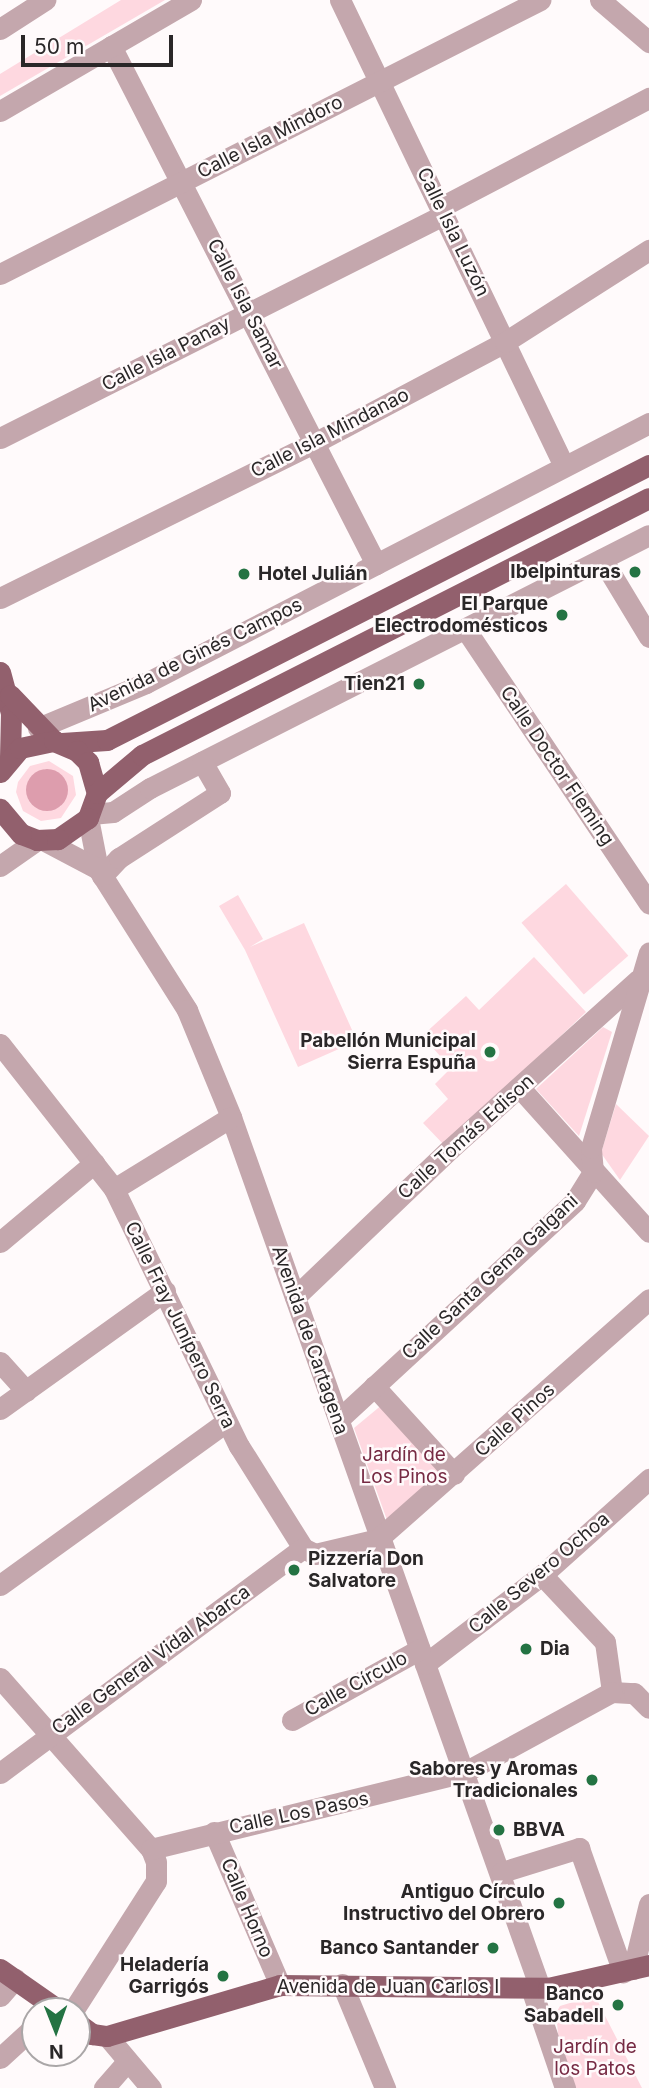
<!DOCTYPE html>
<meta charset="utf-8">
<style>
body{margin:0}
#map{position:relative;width:649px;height:2088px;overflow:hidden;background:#fffafb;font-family:Inter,sans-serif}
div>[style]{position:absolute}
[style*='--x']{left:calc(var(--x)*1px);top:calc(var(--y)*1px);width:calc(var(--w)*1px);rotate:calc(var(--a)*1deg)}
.green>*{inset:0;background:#fed8e0;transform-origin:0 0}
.water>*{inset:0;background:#dd9dad}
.round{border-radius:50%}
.minor>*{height:21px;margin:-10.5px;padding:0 10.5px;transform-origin:10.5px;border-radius:10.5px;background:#c4a7ad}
.major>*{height:21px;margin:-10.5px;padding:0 10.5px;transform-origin:10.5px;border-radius:10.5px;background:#92606d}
.dots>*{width:19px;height:19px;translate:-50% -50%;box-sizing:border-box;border:4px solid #fffafb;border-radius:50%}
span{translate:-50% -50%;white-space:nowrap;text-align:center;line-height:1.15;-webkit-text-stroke:5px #fffafb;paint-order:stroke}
.street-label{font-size:19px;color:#2a2728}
.poi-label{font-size:19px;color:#2a2728;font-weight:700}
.right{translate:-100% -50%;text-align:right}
.left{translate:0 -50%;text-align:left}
.park-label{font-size:19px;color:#762a43}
.north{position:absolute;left:21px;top:1997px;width:70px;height:70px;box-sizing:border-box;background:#fffafb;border:2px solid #aaa6a7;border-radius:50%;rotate:179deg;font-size:19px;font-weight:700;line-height:28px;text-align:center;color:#2a2728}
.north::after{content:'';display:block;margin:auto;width:24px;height:32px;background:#247343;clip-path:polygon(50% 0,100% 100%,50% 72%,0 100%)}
.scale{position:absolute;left:21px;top:35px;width:152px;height:32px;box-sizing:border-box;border:4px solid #2a2728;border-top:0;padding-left:9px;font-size:21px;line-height:24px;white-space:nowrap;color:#2a2728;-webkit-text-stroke:5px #fffafb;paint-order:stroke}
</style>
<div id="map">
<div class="green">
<div style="clip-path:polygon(121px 0,165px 0,0 96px,0 74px)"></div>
<div style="clip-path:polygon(evenodd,49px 761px,73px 776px,76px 795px,61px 818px,41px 821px,23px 811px,16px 792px,18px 782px,30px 766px,49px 761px,45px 769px,58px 772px,61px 806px,49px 811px,30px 803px,27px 796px,28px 782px,45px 769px)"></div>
<div style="left:566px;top:884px;width:95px;height:59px;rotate:49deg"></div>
<div style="clip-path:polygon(238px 895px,263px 939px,250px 947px,304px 923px,357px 1041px,298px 1067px,245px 950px,219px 906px)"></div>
<div style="clip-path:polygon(534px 957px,586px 1012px,445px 1146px,423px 1123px,448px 1099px,435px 1084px,451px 1068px,422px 1036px,466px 996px,479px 1010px)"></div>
<div style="clip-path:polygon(603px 1027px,612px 1032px,579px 1136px,536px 1089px)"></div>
<div style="clip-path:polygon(616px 1104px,649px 1136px,620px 1180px,601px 1153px)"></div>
<div style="clip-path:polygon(389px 1399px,452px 1469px,387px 1520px,354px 1428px)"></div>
<div style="clip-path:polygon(596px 1995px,599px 2004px,642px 2088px,576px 2088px,559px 2043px,556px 2013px,560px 2006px)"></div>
</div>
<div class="water">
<div class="round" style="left:26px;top:769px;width:42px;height:42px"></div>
</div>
<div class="minor">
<div style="--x:340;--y:0;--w:517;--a:64.33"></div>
<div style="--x:600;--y:0;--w:65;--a:40.6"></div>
<div style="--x:0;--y:29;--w:54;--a:-32.8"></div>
<div style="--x:111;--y:46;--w:582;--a:62.91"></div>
<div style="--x:0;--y:111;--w:221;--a:-30.2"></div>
<div style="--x:441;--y:207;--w:235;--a:-27.7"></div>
<div style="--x:0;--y:274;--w:606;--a:-26.9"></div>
<div style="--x:0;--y:438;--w:497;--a:-26.7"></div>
<div style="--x:602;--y:559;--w:91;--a:58.9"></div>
<div style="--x:0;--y:598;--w:352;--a:-26.3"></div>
<div style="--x:316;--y:442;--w:214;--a:-27.9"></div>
<div style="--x:505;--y:342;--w:171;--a:-32.6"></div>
<div style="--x:466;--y:630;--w:329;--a:56.2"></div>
<div style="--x:38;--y:728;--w:117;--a:-22.6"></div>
<div style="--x:146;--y:683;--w:566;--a:-27.33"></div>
<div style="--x:91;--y:814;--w:22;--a:-5"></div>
<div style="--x:113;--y:812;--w:44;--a:-33"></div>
<div style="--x:150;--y:788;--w:559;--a:-26.89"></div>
<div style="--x:88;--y:818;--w:52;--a:78.9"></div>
<div style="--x:98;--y:869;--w:167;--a:57.7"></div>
<div style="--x:187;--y:1010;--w:116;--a:67.6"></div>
<div style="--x:231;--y:1117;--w:924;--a:70.47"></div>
<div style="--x:45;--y:841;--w:60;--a:27.8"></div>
<div style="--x:0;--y:866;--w:45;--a:-35.1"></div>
<div style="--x:102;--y:876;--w:25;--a:-47"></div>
<div style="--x:119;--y:858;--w:120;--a:-32.8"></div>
<div style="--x:220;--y:793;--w:36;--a:-120"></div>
<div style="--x:0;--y:1044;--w:184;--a:51.8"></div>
<div style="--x:114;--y:1189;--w:286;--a:64.1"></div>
<div style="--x:239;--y:1446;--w:120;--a:57.9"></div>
<div style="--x:303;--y:1548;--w:13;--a:27"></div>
<div style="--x:315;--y:1554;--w:65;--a:-13.4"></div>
<div style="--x:378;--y:1539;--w:362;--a:-41.5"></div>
<div style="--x:520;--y:1088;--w:193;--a:48.1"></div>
<div style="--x:114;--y:1189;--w:137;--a:-31.6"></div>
<div style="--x:0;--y:1242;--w:123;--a:-40"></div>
<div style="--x:295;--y:1297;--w:214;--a:-43.7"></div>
<div style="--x:450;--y:1149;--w:253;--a:-42"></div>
<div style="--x:0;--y:1362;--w:39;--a:48"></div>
<div style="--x:374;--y:1386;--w:119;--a:47.7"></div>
<div style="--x:0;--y:1409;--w:203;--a:-35.6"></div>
<div style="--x:339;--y:1419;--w:321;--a:-42.7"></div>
<div style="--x:575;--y:1201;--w:34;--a:-58"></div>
<div style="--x:593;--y:1172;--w:24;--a:-95"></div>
<div style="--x:591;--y:1148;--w:204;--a:-73.5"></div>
<div style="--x:542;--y:1575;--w:92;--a:46.8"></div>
<div style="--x:605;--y:1642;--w:50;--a:82"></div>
<div style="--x:0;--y:1585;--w:279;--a:-35.8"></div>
<div style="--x:425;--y:1664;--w:147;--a:-37.3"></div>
<div style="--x:542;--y:1575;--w:144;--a:-41.9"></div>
<div style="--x:0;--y:1678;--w:228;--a:48.6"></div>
<div style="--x:151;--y:1849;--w:14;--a:69"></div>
<div style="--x:156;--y:1862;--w:19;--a:90"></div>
<div style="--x:156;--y:1881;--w:154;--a:122.6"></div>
<div style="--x:612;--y:1692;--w:22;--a:3"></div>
<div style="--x:634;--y:1693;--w:21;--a:45"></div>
<div style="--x:292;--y:1720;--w:146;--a:-29"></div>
<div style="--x:0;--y:1773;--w:377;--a:-36.6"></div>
<div style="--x:214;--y:1832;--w:167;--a:66.7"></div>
<div style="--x:151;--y:1849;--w:323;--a:-13.8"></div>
<div style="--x:465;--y:1772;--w:167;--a:-28.6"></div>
<div style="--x:502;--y:1872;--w:81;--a:-17.3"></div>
<div style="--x:579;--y:1848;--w:132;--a:70.5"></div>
<div style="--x:633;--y:1969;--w:67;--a:-76.2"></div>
<div style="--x:342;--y:1984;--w:113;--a:67.5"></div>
<div style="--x:531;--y:1988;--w:106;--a:71.2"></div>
<div style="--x:0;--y:1996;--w:23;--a:-49"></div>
<div style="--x:107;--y:2036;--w:68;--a:49.8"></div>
<div style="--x:0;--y:2058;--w:47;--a:-42.4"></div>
<div style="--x:104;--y:2088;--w:35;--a:-49"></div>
</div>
<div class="major">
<div style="--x:0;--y:672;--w:42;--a:75"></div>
<div style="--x:11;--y:713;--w:43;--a:91.3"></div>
<div style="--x:10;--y:695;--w:64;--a:46.3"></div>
<div style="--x:62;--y:743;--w:45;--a:-3.8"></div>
<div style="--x:107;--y:740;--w:608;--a:-26.9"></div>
<div style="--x:0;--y:772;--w:31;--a:-50"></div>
<div style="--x:20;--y:748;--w:35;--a:-12"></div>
<div style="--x:54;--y:741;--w:25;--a:23"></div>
<div style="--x:77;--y:751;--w:16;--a:45"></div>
<div style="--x:88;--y:762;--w:32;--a:74"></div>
<div style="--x:97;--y:793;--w:27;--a:110"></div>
<div style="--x:88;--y:818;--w:37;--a:145"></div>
<div style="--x:58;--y:839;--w:21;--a:177"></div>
<div style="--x:37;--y:840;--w:17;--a:-159"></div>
<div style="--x:21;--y:834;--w:33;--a:-130"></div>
<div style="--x:97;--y:793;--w:59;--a:-40.2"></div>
<div style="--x:142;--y:755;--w:568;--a:-26.88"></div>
<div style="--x:0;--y:1969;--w:73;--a:35"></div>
<div style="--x:77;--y:2023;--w:19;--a:36"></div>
<div style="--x:92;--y:2034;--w:15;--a:8"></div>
<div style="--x:107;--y:2036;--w:180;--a:-16.4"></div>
<div style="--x:280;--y:1985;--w:268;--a:0.6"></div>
<div style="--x:548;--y:1988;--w:104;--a:-12.8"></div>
</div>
<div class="dots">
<div style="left:635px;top:572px;background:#247343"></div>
<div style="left:244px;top:574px;background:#247343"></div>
<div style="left:562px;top:615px;background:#247343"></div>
<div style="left:419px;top:684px;background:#247343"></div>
<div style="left:490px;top:1052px;background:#247343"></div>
<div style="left:294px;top:1570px;background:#247343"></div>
<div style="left:526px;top:1649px;background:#247343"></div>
<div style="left:592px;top:1780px;background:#247343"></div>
<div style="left:499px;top:1830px;background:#247343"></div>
<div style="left:559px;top:1903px;background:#247343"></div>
<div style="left:493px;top:1948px;background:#247343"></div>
<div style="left:223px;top:1976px;background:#247343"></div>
<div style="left:618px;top:2005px;background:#247343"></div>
</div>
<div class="street-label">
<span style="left:270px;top:137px;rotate:-27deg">Calle Isla Mindoro</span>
<span style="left:453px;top:232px;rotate:64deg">Calle Isla Luzón</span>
<span style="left:245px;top:304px;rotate:63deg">Calle Isla Samar</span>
<span style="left:166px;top:354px;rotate:-27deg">Calle Isla Panay</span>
<span style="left:330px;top:433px;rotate:-27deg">Calle Isla Mindanao</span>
<span style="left:195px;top:655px;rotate:-26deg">Avenida de Ginés Campos</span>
<span style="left:557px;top:766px;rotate:56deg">Calle Doctor Fleming</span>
<span style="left:466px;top:1137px;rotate:-42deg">Calle Tomás Edison</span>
<span style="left:490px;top:1277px;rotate:-43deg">Calle Santa Gema Galgani</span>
<span style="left:180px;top:1325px;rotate:64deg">Calle Fray Junípero Serra</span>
<span style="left:310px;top:1340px;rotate:71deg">Avenida de Cartagena</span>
<span style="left:515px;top:1420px;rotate:-42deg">Calle Pinos</span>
<span style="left:539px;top:1573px;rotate:-40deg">Calle Severo Ochoa</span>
<span style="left:151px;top:1660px;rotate:-36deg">Calle General Vidal Abarca</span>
<span style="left:356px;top:1684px;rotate:-29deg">Calle Círculo</span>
<span style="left:299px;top:1813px;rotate:-12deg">Calle Los Pasos</span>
<span style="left:247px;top:1908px;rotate:67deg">Calle Horno</span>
<span style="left:388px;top:1987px">Avenida de Juan Carlos I</span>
</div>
<div class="poi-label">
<span class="right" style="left:621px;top:572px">Ibelpinturas</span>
<span class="left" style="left:258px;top:574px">Hotel Julián</span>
<span class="right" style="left:548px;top:615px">El Parque<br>Electrodomésticos</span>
<span class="right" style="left:405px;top:684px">Tien21</span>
<span class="right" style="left:476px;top:1052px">Pabellón Municipal<br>Sierra Espuña</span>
<span class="left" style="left:308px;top:1570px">Pizzería Don<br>Salvatore</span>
<span class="left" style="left:540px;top:1649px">Dia</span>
<span class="right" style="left:578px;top:1780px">Sabores y Aromas<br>Tradicionales</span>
<span class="left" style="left:513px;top:1830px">BBVA</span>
<span class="right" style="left:545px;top:1903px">Antiguo Círculo<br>Instructivo del Obrero</span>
<span class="right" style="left:479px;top:1948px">Banco Santander</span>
<span class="right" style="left:209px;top:1976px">Heladería<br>Garrigós</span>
<span class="right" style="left:604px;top:2005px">Banco<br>Sabadell</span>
</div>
<div class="park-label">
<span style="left:404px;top:1466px">Jardín de<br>Los Pinos</span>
<span style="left:595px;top:2058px">Jardín de<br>los Patos</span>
</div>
<div class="north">N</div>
<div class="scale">50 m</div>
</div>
